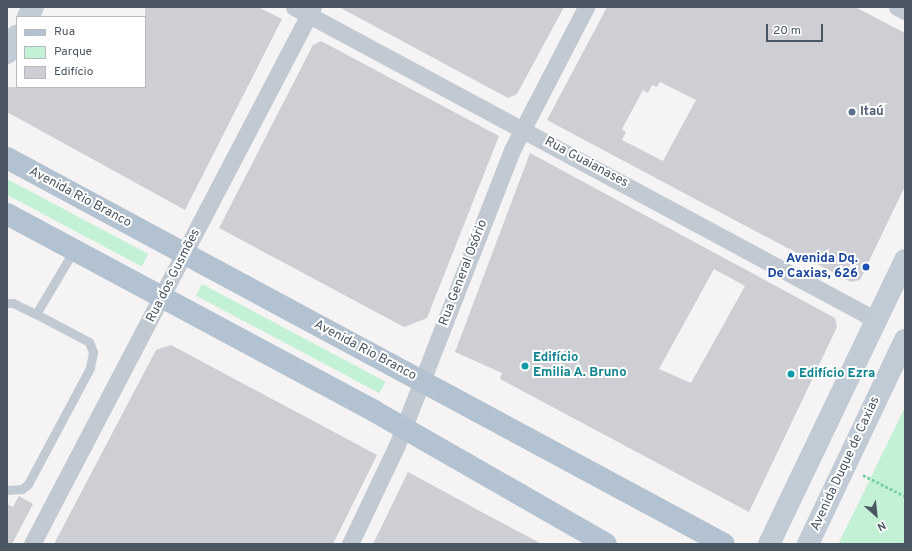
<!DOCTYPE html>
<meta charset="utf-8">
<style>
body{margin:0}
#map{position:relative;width:912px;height:551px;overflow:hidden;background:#f5f3f3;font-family:Overpass,sans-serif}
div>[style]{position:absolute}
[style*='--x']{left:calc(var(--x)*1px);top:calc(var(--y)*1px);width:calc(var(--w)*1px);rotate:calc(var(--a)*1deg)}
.green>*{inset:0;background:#c3f1d5;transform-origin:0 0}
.building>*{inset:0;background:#cdcfd5}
.path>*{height:2.5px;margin-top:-1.25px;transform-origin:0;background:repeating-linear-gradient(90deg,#7ad0a6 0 3px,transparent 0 5px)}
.lane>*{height:9px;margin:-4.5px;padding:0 4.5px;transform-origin:4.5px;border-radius:4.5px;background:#c1cad2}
.street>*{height:17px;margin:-8.5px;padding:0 8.5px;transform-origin:8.5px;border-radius:8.5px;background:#c1cad2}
.secondary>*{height:22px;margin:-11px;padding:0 11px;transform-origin:11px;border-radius:11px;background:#c1cbd6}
.primary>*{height:22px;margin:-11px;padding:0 11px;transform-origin:11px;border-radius:11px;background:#b3c2d1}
.dots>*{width:11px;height:11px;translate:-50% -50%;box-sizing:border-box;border:2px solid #fff;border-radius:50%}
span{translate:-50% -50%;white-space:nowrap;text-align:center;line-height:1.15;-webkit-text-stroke:4px #fff;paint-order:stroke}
.service-label{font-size:13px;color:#4e5e75;font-weight:700}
.left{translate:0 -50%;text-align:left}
.street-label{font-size:13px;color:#4a5661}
.transit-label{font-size:13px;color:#164399;font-weight:700}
.right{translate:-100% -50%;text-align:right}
.culture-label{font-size:13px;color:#0d838f;font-weight:700}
.frame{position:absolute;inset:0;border:8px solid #4a5661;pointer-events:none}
.legend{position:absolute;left:16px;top:16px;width:130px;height:72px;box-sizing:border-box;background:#fff;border:1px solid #b7bbc0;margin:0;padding:5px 7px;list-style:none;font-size:12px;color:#4a5661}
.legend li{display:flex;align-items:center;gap:8px;height:20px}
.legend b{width:20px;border:1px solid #b7bbc0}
.north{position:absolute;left:856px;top:495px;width:40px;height:40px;-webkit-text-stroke:3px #fff;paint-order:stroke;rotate:153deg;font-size:11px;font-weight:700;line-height:16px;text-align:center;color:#4a5661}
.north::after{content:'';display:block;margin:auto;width:14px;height:18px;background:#4a5661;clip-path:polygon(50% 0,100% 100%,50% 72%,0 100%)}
.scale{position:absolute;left:766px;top:24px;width:57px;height:18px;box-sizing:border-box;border:2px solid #4a5661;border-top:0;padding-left:5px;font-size:12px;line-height:14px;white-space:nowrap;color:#4a5661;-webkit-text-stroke:3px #fff;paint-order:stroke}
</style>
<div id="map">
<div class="green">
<div style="left:7px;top:179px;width:160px;height:14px;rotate:28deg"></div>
<div style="left:202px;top:284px;width:208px;height:13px;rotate:28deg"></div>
<div style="clip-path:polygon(905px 407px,905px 544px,838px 544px,855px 510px)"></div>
</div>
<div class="building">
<div style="clip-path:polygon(145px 7px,258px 7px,282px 19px,185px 210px,7px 112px,7px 87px,145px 87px)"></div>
<div style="clip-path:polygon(339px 7px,564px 7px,517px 94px,508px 98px)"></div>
<div style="clip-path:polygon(evenodd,607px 7px,855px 7px,905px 33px,905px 186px,860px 280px,851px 282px,547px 120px,607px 7px,660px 82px,696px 100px,663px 161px,622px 140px,626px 132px,622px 129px,643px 90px,648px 93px,652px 85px,657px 87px,660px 82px)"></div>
<div style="clip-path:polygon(321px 41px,499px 136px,427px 318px,404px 327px,219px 228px,313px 45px)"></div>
<div style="clip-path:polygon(evenodd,530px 153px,835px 318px,837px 327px,749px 512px,500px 379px,502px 373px,455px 352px,530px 153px,714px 269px,745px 286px,691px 383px,659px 369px,714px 269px)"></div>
<div style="clip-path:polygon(171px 345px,377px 455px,333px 544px,54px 544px,156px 350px)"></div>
<div style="clip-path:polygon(408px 472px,489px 516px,542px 544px,373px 544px)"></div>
<div style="clip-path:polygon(19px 496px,33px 504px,12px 544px,7px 544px,7px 504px,13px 507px)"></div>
</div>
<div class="path">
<div style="--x:863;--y:475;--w:47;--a:26.6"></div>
<div style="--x:903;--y:544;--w:2;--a:-27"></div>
</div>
<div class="lane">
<div style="--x:7;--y:303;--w:6;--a:0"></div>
<div style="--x:13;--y:303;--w:25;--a:26"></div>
<div style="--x:36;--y:314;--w:60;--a:27.8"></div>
<div style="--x:89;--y:342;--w:11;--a:68"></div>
<div style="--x:93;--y:352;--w:16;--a:101"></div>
<div style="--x:90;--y:368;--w:132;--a:118.1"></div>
<div style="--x:28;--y:484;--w:8;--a:140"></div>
<div style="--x:22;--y:489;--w:15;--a:176"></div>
<div style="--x:36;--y:314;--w:74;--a:-59.3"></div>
</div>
<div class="street">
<div style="--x:294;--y:7;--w:661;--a:28.27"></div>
<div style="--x:897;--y:7;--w:9;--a:27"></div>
<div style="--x:32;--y:544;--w:606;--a:-62.38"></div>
<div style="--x:350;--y:544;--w:110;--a:-64.6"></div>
<div style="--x:397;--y:445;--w:319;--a:-68.7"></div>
<div style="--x:513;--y:148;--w:159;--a:-62.6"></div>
</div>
<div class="secondary">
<div style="--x:28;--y:17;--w:11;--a:-63"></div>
<div style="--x:7;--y:53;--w:20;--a:-60"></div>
<div style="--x:769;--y:544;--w:315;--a:-64.4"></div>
<div style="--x:808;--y:544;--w:226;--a:-64.6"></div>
</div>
<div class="primary">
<div style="--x:7;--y:158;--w:814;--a:28.3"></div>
<div style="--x:7;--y:214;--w:417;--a:28.2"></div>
<div style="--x:374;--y:411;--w:267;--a:29.8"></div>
</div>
<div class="dots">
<div style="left:852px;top:112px;background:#5c6f8a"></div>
<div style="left:866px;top:267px;background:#1a4fb4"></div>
<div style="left:525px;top:366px;background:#0f9aa8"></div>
<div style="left:791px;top:374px;background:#0f9aa8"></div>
</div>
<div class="service-label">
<span class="left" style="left:860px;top:112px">Itaú</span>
</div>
<div class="street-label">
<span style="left:586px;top:163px;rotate:28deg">Rua Guaianases</span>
<span style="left:80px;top:198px;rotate:28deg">Avenida Rio Branco</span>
<span style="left:464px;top:273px;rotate:-69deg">Rua General Osório</span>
<span style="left:174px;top:276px;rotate:-63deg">Rua dos Gusmões</span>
<span style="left:365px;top:351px;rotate:28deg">Avenida Rio Branco</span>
<span style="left:846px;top:464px;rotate:-65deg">Avenida Duque de Caxias</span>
</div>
<div class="transit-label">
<span class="right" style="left:858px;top:267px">Avenida Dq.<br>De Caxias, 626</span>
</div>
<div class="culture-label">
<span class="left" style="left:533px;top:366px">Edifício<br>Emilia A. Bruno</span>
<span class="left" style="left:799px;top:374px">Edifício Ezra</span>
</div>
<div class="frame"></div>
<ul class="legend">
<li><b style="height:5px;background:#b3c2d1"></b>Rua</li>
<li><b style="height:11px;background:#c3f1d5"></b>Parque</li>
<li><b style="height:11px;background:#cdcfd5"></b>Edifício</li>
</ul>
<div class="north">N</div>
<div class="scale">20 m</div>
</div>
